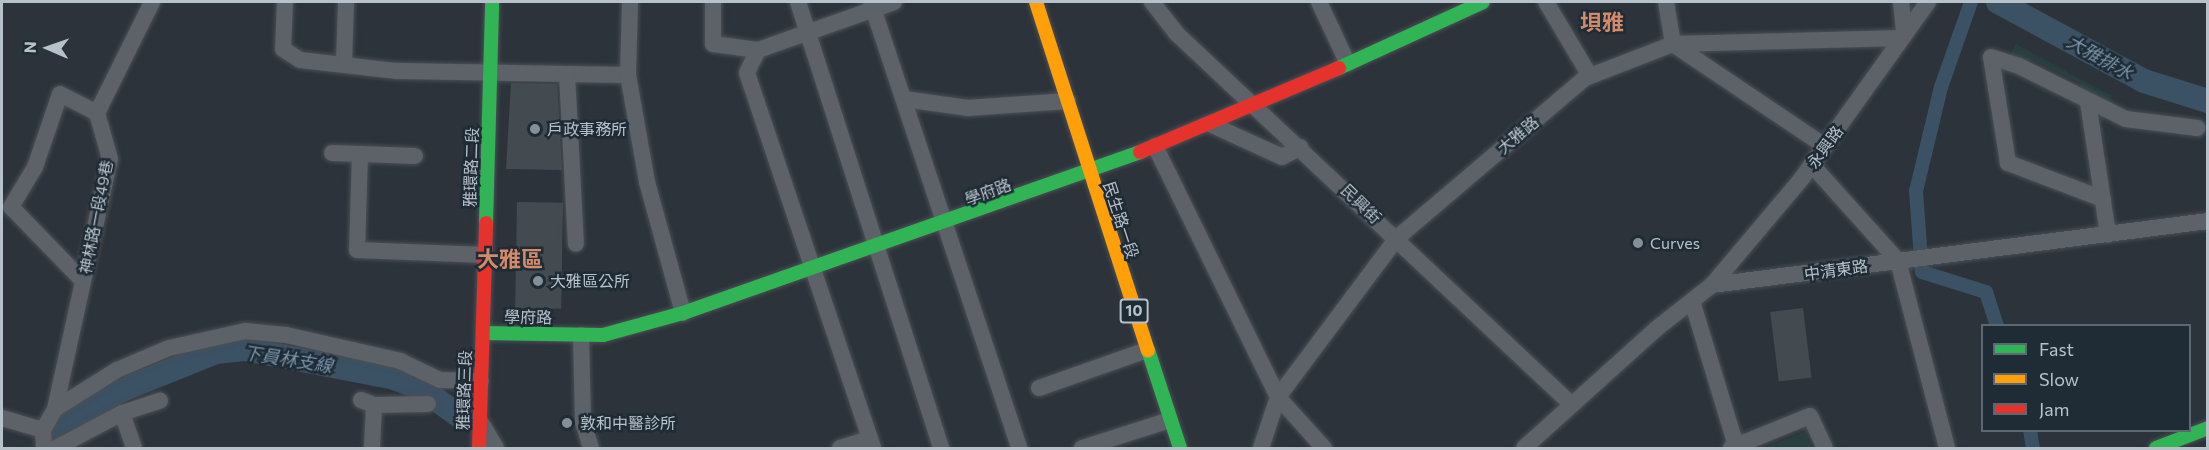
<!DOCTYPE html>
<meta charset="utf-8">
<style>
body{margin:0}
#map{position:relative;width:2209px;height:450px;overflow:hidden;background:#2c333a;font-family:Commissioner,"Noto Sans TC",sans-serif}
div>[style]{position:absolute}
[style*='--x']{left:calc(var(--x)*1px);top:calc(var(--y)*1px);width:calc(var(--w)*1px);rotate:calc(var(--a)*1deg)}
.green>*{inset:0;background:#293f3f}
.canal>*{height:14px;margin:-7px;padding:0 7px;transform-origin:7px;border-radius:7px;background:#3b5164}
.river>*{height:24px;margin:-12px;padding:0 12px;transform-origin:12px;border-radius:12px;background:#3b5164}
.building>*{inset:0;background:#444b50;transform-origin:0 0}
.roads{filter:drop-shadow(0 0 2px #4a4f54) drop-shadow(0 0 2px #4a4f54)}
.street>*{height:16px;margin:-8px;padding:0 8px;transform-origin:8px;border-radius:8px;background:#5c6268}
.fast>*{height:14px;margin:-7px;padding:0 7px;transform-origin:7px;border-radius:7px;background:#30b455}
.slow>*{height:14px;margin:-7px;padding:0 7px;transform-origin:7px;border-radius:7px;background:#ff9f0a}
.jam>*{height:14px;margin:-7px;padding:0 7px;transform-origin:7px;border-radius:7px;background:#e5322d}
.dots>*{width:16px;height:16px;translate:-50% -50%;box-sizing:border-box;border:3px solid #1f2b35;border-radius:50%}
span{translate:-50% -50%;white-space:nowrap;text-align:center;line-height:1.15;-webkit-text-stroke:5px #1f2b35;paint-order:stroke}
.shield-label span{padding:2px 4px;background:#1f2b35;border:2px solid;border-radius:4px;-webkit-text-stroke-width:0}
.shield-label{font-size:15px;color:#b7c1ca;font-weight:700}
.poi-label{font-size:16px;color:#b7c1ca}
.left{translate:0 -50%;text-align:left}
.street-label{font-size:16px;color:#b7c1ca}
.water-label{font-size:18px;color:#7995ab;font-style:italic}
.district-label{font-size:22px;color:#d28a6a;font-weight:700}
.frame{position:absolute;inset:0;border:3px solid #b7c1ca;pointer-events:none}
.legend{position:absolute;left:1981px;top:324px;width:210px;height:108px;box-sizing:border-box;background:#1f2b35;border:2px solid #5c6771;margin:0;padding:8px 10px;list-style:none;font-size:18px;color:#b7c1ca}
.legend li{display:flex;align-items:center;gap:12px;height:30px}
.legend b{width:30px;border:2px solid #5c6771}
.north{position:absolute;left:18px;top:18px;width:60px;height:60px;-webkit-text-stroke:4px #1f2b35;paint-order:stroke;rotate:272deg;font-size:16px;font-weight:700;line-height:24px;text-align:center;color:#b7c1ca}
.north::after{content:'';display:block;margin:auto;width:21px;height:27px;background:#b7c1ca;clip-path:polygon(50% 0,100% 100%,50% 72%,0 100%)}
</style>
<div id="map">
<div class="green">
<div style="clip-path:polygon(2016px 44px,2112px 96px,2107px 109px,2077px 95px,2081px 84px,2064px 75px,2031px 59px,2025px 67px,2008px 58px)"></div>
<div style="clip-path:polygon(1805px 432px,1812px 448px,1764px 448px)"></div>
</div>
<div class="canal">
<div style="--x:1971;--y:2;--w:90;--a:109.4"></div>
<div style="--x:1941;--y:87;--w:107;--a:103.5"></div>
<div style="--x:1916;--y:191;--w:81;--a:85.8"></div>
<div style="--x:1922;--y:272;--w:67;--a:17.4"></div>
<div style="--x:1986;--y:292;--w:36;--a:72"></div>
<div style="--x:2030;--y:430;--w:18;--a:81"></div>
</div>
<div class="river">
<div style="--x:1998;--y:2;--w:166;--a:28.4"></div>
<div style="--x:2144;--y:81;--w:67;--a:17.4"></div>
<div style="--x:53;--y:433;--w:78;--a:-32.5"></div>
<div style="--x:119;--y:391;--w:105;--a:-21.9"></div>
<div style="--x:216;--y:352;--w:28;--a:-6"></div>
<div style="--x:244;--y:349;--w:150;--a:10.8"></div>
<div style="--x:391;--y:377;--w:30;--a:20"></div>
<div style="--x:419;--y:387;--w:48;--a:35.7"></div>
</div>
<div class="building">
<div style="clip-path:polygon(511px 83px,557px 84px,562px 170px,506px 169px)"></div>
<div style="left:517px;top:202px;width:46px;height:106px;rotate:1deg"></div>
<div style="left:1803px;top:308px;width:70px;height:33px;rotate:83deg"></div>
</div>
<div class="roads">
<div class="street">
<div style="--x:285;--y:2;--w:47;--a:92.4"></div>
<div style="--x:283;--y:49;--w:20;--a:33"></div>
<div style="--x:300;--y:60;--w:98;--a:6.5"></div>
<div style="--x:397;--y:71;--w:231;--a:1"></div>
<div style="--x:630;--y:2;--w:73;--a:91.6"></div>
<div style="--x:628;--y:75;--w:109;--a:79.9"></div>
<div style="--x:647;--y:182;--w:136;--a:74.6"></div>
<div style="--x:713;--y:2;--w:42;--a:90"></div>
<div style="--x:713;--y:44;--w:45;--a:7.6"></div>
<div style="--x:758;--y:50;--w:144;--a:-19.4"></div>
<div style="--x:798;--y:2;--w:468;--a:72.2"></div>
<div style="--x:871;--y:2;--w:470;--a:71.6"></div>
<div style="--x:1152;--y:2;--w:39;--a:52"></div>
<div style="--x:1176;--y:33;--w:543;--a:43.21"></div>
<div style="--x:1319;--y:2;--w:68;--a:64.9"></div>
<div style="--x:1546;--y:2;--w:86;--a:59.3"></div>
<div style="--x:1666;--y:2;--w:43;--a:80.5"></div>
<div style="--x:1673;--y:44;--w:183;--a:33.9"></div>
<div style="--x:1901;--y:2;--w:31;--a:84"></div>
<div style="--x:758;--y:50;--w:25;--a:116"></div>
<div style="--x:747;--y:73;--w:396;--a:71.4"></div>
<div style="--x:344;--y:63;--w:61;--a:-88.1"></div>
<div style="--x:567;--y:74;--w:170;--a:87"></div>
<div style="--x:904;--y:99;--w:65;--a:8"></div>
<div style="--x:968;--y:108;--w:100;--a:-4"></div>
<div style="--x:2088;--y:102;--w:134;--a:81.4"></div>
<div style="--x:1210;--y:124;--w:79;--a:24.6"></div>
<div style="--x:1282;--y:157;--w:21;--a:-28"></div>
<div style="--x:1155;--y:146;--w:280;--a:63.9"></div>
<div style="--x:1278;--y:397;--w:69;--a:48"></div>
<div style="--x:332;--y:153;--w:28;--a:2"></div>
<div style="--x:415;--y:156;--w:55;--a:-177.9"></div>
<div style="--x:360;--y:154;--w:96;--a:91.8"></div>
<div style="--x:357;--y:250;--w:128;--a:2.2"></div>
<div style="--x:1812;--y:165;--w:129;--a:48.1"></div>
<div style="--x:1898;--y:261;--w:193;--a:75.3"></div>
<div style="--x:2103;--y:199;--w:102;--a:-159.2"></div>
<div style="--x:2008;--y:163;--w:107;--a:-99.1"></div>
<div style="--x:1991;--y:57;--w:29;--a:18"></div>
<div style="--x:2019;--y:66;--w:119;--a:26.4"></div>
<div style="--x:2126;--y:119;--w:72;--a:7.2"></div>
<div style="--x:83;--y:281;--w:103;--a:-134.2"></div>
<div style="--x:11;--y:207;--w:47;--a:-59"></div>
<div style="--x:35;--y:167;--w:77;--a:-71.1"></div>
<div style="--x:60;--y:94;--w:42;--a:27.2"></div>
<div style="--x:1712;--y:285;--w:500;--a:-7.35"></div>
<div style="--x:1692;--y:301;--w:152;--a:73.1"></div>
<div style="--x:581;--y:335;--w:87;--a:88.7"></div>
<div style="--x:583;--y:422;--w:27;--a:73"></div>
<div style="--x:1039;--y:388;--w:114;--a:-19.4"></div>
<div style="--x:361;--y:400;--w:14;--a:21"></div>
<div style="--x:374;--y:405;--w:54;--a:-1.1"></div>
<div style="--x:55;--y:409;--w:256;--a:-77.6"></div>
<div style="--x:110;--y:159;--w:48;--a:-105.8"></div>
<div style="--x:97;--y:113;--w:124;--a:-63.6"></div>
<div style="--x:122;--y:413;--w:37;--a:71"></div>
<div style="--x:2;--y:418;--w:43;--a:16.3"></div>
<div style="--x:480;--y:421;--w:31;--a:59"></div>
<div style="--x:44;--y:448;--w:18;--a:-93"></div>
<div style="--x:43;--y:430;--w:24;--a:-60"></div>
<div style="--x:55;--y:409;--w:73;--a:-32.2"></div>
<div style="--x:117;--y:370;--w:56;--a:-22.9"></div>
<div style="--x:169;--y:348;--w:78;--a:-12.6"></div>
<div style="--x:245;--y:331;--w:41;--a:5.6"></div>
<div style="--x:286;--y:335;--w:117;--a:12.8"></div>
<div style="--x:400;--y:361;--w:44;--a:25.4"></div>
<div style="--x:440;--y:380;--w:41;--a:1.4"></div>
<div style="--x:56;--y:448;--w:75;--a:-27.9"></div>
<div style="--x:122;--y:413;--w:40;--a:-18"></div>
<div style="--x:372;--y:448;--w:43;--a:-87.3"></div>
<div style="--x:840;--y:448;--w:31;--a:-17"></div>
<div style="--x:1082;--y:448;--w:92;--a:-17.7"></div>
<div style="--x:1261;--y:448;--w:54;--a:-71.6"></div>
<div style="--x:1278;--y:397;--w:199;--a:-53.2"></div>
<div style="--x:1397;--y:238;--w:247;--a:-40.4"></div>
<div style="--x:1585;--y:78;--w:94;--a:-21.1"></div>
<div style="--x:1673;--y:44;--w:229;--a:-1.5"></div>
<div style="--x:1524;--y:448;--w:178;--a:-42"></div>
<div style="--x:1656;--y:329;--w:71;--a:-38.2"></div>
<div style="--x:1712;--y:285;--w:140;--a:-49.9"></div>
<div style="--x:1802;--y:178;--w:216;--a:-54.4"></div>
<div style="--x:1731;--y:448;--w:85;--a:-22.1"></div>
<div style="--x:1810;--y:416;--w:35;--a:65"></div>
</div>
<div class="fast">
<div style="--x:1339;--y:68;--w:158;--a:-24.6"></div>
<div style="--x:486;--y:223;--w:221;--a:-88.4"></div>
<div style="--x:483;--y:333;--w:120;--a:1"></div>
<div style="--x:603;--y:335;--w:83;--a:-15.4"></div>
<div style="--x:683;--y:313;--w:485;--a:-19.4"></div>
<div style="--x:1148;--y:350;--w:103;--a:71.9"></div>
<div style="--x:2156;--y:448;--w:56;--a:-21"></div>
</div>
<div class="slow">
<div style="--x:1036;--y:2;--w:366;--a:72.2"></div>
</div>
<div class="jam">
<div style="--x:1140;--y:152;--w:216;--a:-22.9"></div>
<div style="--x:479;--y:448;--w:225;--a:-88.2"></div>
</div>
</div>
<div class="dots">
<div style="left:535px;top:129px;background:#868f98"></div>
<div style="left:1638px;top:243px;background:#868f98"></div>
<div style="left:538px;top:281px;background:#868f98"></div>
<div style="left:567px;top:423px;background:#868f98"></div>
</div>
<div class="shield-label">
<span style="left:1134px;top:311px">10</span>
</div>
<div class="poi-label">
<span class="left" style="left:547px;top:129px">戶政事務所</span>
<span class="left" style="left:1650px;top:243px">Curves</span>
<span class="left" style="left:550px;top:281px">大雅區公所</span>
<span class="left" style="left:580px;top:423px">敦和中醫診所</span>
</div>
<div class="street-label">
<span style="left:1518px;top:135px;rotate:-40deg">大雅路</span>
<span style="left:1825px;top:147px;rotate:-54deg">永興路</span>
<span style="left:471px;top:167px;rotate:-88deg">雅環路二段</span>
<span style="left:988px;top:192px;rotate:-20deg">學府路</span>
<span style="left:1361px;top:204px;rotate:44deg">民興街</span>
<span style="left:96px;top:217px;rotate:-79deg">神林路一段49巷</span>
<span style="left:1121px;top:220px;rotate:72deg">民生路一段</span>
<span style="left:1836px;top:270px;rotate:-8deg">中清東路</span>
<span style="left:528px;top:317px;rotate:1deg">學府路</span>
<span style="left:464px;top:390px;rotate:-88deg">雅環路三段</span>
</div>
<div class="water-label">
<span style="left:2100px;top:57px;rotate:29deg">大雅排水</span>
<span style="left:288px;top:359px;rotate:9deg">下員林支線</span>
</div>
<div class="district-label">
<span style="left:1602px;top:22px">垻雅</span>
<span style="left:510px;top:259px">大雅區</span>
</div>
<div class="frame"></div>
<ul class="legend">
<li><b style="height:8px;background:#30b455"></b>Fast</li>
<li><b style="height:8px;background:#ff9f0a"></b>Slow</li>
<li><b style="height:8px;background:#e5322d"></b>Jam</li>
</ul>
<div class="north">N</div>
</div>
